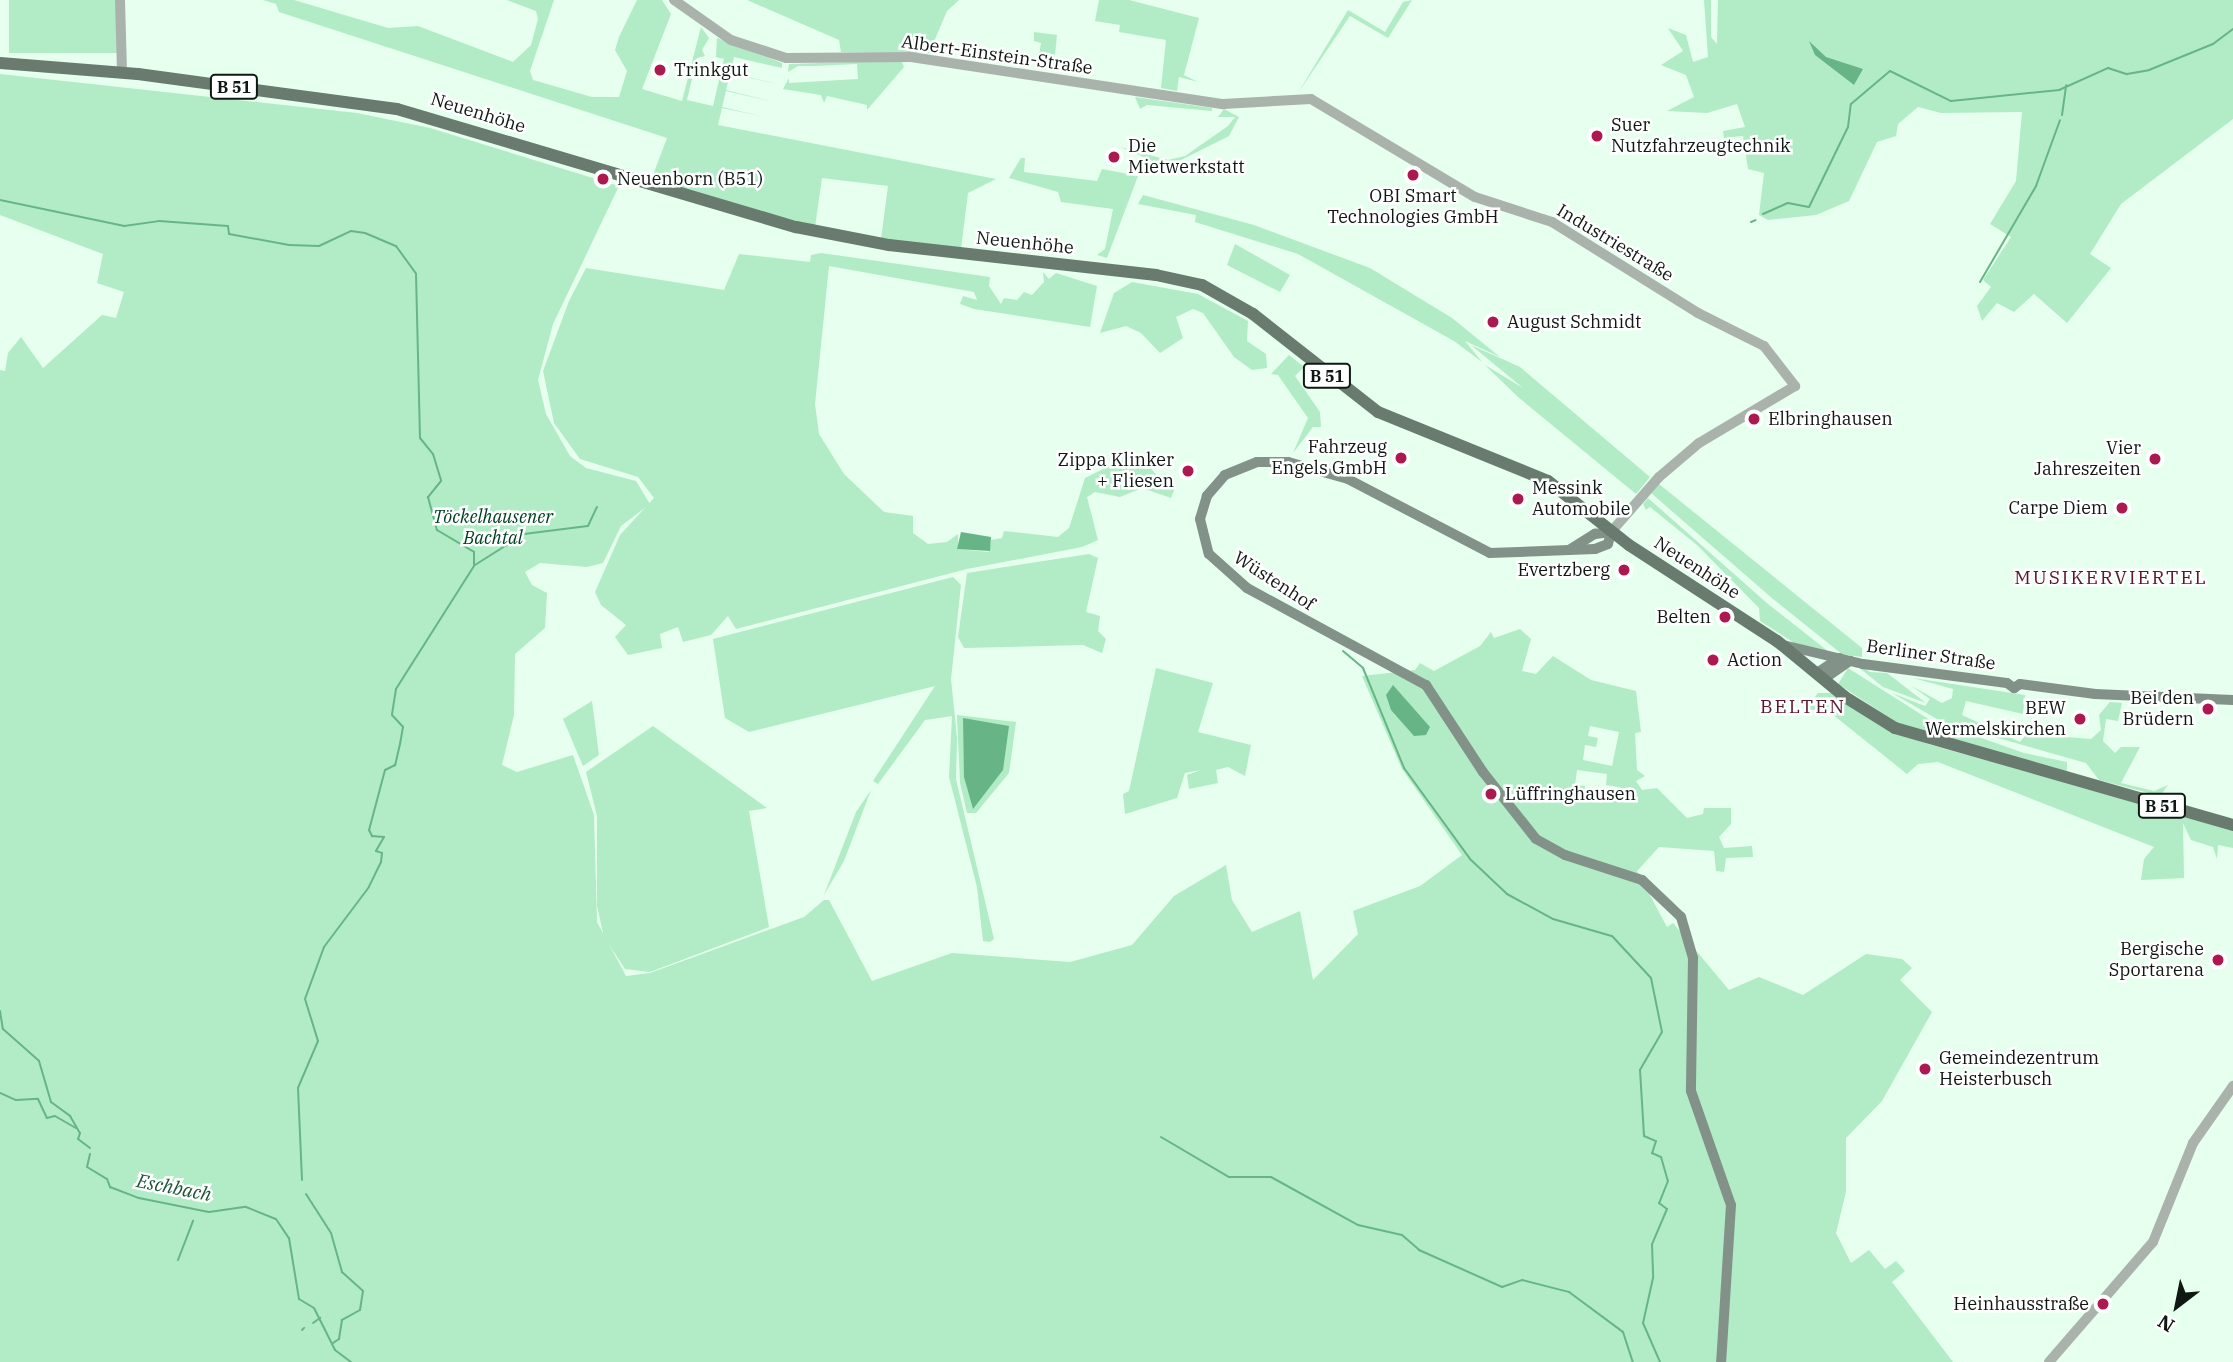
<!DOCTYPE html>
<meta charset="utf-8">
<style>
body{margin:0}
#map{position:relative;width:2233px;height:1362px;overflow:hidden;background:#e6ffee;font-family:"IBM Plex Serif",serif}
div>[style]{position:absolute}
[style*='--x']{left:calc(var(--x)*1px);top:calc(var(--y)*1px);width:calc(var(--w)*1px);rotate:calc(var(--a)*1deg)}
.green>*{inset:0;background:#b1ecc6;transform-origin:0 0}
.water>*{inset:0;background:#67b587}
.stream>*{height:2px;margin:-1px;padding:0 1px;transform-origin:1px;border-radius:1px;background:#67b587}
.tertiary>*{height:10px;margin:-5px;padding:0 5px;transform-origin:5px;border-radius:5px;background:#a9b3ac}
.secondary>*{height:10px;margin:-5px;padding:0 5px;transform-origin:5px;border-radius:5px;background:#839288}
.primary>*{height:12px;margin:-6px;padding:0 6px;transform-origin:6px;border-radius:6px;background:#687b6e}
.dots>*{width:19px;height:19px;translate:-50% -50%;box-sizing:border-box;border:4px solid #fff;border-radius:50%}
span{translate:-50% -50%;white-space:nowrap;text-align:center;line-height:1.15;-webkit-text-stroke:5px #fff;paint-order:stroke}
.shield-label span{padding:2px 5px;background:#fff;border:2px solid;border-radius:5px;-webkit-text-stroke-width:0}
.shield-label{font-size:16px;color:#0f1813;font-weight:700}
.street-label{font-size:18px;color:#0f1813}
.poi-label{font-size:18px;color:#0f1813}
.left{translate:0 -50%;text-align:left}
.right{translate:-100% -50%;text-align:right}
.park-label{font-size:18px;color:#004022;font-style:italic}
.neighbourhood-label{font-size:19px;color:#5b172b;letter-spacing:2px}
.water-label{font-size:19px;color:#195435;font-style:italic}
.north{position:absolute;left:2142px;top:1271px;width:70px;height:70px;-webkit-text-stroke:5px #fff;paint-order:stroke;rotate:212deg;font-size:19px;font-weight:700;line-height:28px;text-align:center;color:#0f1813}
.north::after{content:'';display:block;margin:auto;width:24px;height:32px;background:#0f1813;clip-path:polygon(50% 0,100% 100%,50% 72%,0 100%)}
</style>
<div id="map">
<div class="green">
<div style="left:9px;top:0;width:109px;height:53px"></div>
<div style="clip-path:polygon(263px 0,294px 0,388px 28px,418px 26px,513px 62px,531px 45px,538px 19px,536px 11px,507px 0,554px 0,530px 71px,533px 80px,592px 97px,619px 97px,627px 71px,615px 50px,619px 37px,637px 0,662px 0,671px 14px,642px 89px,682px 101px,701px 27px,709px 38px,702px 50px,705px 56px,697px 58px,687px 100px,713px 106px,724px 59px,716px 57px,717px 38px,782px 63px,782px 68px,734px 57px,730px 73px,778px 84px,730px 74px,726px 90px,774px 102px,726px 91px,722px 107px,770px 118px,722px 108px,718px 125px,996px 179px,968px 193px,961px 249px,881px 239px,888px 186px,822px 178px,815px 227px,651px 180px,667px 138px,279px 12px,276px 4px)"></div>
<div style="clip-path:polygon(747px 0,959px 0,947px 11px,929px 53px,841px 52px,839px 40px)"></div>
<div style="clip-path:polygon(1099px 0,1129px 0,1199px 18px,1184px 75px,1198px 82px,1179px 77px,1177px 91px,1161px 88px,1166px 40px,1119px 32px,1120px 25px,1095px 21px)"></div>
<div style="clip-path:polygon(1412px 0,1388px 38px,1350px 16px,1298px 93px,1348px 10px,1385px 32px,1403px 2px)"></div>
<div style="clip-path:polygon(1704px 0,1711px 0,1711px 37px,1717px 44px,1718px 0,2233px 0,2233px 119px,2121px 204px,2090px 254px,2111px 268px,2067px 323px,2034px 294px,2014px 312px,1997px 303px,1982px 321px,1977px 306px,1991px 287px,1983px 280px,2011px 237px,1990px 224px,2016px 181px,2022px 112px,1941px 113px,1918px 107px,1898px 124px,1896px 136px,1877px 142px,1849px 201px,1816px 215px,1768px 220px,1759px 215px,1764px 173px,1748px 169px,1743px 136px,1724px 138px,1723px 131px,1745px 127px,1737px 104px,1707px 113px,1667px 111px,1694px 97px,1686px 75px,1661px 65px,1683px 51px,1668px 28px,1686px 35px,1693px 62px,1708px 57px)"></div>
<div style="clip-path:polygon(1034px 32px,1057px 35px,1054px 65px,1038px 62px,1041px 43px,1034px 41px)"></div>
<div style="clip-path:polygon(880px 61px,902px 62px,904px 67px,867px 110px,867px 105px,827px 96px,824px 103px,821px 95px,783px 89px,789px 78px,789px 83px,858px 79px,857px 64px,815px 66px,798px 66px,788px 72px,789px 64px)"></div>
<div style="clip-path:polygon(evenodd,0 74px,357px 113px,430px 128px,619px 186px,553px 324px,538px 380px,546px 414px,570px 456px,586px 468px,636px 481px,650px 504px,621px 526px,603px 563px,587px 567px,540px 563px,525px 572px,532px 585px,547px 593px,545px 628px,515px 654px,514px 715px,502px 765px,517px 772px,573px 755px,594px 815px,597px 922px,626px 976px,650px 973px,804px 917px,824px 900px,829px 900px,872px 981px,952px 953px,1070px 962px,1132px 945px,1174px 896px,1226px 865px,1232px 900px,1252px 932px,1300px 911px,1313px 980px,1358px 934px,1353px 911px,1420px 886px,1462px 855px,1402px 769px,1362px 676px,1415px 670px,1420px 663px,1434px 671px,1480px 646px,1491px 632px,1494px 638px,1520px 629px,1531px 639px,1522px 671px,1536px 674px,1553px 656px,1591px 680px,1636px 691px,1641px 732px,1635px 733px,1637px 770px,1645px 776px,1636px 781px,1642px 790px,1657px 788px,1687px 818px,1703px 814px,1704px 808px,1731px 808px,1731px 824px,1719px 837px,1724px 848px,1752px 846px,1753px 857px,1726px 858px,1724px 872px,1716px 871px,1714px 851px,1659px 847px,1637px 871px,1667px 927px,1673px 923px,1729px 990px,1759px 977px,1803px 995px,1866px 954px,1902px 959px,1912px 968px,1900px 980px,1932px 1012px,1882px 1101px,1846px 1138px,1846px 1192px,1836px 1233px,1851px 1263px,1869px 1250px,1885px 1269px,1896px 1261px,1905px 1271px,1892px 1282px,1953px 1362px,0 1362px,0 370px,5px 371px,8px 353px,21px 337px,43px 368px,102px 315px,116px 318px,124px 292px,97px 283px,103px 254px,0 215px,0 74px,1590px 726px,1619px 732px,1612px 766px,1583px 760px,1585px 745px,1596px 747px,1598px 738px,1588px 736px,1590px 726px,0 74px,1577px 770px,1607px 774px,1606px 785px,1618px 787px,1617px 799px,1595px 803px,1595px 796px,1584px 794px,1585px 786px,1575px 785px,1577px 770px)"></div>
<div style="clip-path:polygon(1135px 97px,1212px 108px,1212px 111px,1147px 105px,1140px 109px)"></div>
<div style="clip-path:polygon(1224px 109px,1239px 117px,1229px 136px,1167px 167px,1120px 147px,1168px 160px,1185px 156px,1228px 126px,1235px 117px,1218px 117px)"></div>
<div style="clip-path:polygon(1021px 158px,1025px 158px,1024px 172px,1097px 181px,1102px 169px,1138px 176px,1107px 258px,1097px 255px,1105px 249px,1113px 209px,1061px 202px,1058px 192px,1009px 178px)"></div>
<div style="clip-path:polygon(1143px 195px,1254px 225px,1370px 268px,1452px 318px,1500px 357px,1465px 341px,1482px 362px,1454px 341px,1298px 254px,1195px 222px,1196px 215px,1138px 204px)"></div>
<div style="clip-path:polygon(1235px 244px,1290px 275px,1280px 292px,1227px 265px)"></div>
<div style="clip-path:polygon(821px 253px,990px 277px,989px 286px,1001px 304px,1004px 298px,1017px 300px,1024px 292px,1032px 295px,1044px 282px,1043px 272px,1049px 279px,1056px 273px,1097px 286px,1090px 327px,974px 309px,960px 304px,963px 296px,977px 300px,974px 292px,829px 266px,815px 404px,819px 434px,844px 474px,884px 512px,913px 516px,913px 533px,928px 544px,947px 542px,958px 534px,958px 549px,989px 552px,991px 540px,1002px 538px,1004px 531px,1058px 537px,1069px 528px,1085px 478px,1122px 460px,1133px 466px,1147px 463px,1163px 484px,1165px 473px,1175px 488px,1171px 498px,1142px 488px,1120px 497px,1095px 492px,1087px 497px,1098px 540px,1082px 547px,967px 569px,736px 629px,728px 616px,711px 635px,683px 642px,678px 627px,660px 634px,662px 648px,628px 655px,615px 637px,626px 625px,601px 605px,595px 592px,620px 535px,654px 498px,638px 477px,580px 459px,554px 423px,543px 371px,569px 301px,586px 268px,724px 290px,739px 254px,810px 262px,811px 255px)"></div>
<div style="clip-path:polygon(1132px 282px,1198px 294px,1248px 321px,1247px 341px,1266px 354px,1267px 368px,1252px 370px,1234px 357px,1203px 313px,1193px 309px,1176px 317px,1183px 338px,1160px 353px,1141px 333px,1126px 326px,1100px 333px,1114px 293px)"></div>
<div style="clip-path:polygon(1471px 345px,1520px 367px,1650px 477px,1636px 494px,1518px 397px,1485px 365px,1523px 388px)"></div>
<div style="clip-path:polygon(1289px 355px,1304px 367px,1295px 376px,1320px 412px,1321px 427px,1313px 427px,1293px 453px,1308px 418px,1278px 375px,1271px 374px)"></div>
<div style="clip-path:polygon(1659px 484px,1862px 648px,1862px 657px,1847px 655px,1870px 672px,1887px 673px,1926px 703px,1883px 687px,1773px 599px,1651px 493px)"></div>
<div style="clip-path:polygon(1648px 498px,1768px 604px,1829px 652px,1799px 646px,1760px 621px,1759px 608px,1697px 545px,1650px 507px,1646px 510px,1643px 504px)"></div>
<div style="clip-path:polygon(1089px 554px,1098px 558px,1086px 612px,1100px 616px,1098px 631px,1106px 639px,1102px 653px,1083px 645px,964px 648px,958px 637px,967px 573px)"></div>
<div style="clip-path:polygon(953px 577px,961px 585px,951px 679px,957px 738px,956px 779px,994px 939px,990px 942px,983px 941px,977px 887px,949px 777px,952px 716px,925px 720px,878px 784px,873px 781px,935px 686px,749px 732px,725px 718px,713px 639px)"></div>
<div style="clip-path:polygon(1156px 668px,1213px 683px,1198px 732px,1251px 745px,1245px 776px,1228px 767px,1216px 770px,1218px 783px,1189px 789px,1187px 775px,1201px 770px,1185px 773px,1177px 798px,1125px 814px,1123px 794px,1129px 791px)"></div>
<div style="clip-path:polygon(1848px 668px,1930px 720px,2024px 753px,2067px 762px,2067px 773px,1901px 725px,1838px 684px)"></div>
<div style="clip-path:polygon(1913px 678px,2025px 695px,2023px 714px,1966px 701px,1962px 715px,2020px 742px,2034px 725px,2045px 731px,2057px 726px,2067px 737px,2091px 739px,2101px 730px,2099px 715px,2110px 702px,2122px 703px,2118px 721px,2106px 719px,2103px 741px,2115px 753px,2121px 747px,2140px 747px,2121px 783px,2154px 791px,2168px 785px,2160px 796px,2099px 780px,2086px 763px,1942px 722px,1892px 693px,1925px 706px,1930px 699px,1910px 685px,1942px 703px,1952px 698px,1953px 689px)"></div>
<div style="clip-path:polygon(1818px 693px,1832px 693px,1882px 727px,1931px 745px,2233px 829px,2233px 848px,2218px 845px,2217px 859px,2213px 847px,2191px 840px,2183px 823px,2184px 878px,2141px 880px,2144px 859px,2154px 847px,1938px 762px,1918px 764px,1907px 774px,1827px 710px,1804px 710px)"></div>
<div style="clip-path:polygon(592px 701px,599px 755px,583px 766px,563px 719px)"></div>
<div style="clip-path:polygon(957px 715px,1016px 722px,1009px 773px,976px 813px,967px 813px,960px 783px)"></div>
<div style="clip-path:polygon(653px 726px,767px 808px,749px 811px,769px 927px,650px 972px,625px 969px,604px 937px,597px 906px,597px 816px,586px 772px)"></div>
<div style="clip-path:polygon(871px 790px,844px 861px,824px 895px,856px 812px)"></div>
</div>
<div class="water">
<div style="clip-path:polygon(1809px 41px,1826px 57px,1863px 69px,1854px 85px,1815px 55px)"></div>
<div style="clip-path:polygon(961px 532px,991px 537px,990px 551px,957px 549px)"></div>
<div style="clip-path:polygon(1393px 685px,1430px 727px,1426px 735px,1414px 736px,1391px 710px,1386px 695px)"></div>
<div style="clip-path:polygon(963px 718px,1009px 726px,1003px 770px,973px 809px,964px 777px)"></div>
</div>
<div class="stream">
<div style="--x:2062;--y:115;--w:30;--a:-82"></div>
<div style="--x:0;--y:200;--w:127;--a:11.8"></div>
<div style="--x:124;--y:226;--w:35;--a:-8"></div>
<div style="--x:159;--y:221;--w:69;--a:4.1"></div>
<div style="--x:228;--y:226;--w:8;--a:83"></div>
<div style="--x:229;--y:234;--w:61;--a:10.4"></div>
<div style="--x:289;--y:245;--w:30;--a:2"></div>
<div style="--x:319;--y:246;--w:35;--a:-25"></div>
<div style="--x:351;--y:231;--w:14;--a:8"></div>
<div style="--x:365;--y:233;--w:34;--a:23"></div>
<div style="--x:396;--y:246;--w:34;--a:54"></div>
<div style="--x:416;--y:274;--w:164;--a:88.6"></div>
<div style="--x:420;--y:438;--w:21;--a:51"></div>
<div style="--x:433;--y:454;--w:28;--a:73"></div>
<div style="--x:441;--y:481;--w:21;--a:129"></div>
<div style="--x:428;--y:497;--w:34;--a:75"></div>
<div style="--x:437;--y:530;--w:43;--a:30.7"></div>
<div style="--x:474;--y:552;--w:14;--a:90"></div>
<div style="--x:474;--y:566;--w:146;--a:122.4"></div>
<div style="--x:396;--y:689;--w:26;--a:99"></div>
<div style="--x:392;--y:715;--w:16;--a:47"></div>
<div style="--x:403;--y:727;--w:17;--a:100"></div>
<div style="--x:400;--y:744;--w:22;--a:103"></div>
<div style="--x:395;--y:765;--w:11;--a:153"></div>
<div style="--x:385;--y:770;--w:62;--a:104.9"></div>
<div style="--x:369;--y:830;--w:7;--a:63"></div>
<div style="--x:372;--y:836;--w:12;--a:5"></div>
<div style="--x:384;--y:837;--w:16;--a:120"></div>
<div style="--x:376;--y:851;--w:6;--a:18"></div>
<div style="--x:382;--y:853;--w:9;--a:96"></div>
<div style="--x:381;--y:862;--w:28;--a:116"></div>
<div style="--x:369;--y:887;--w:75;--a:126.9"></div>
<div style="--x:324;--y:947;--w:55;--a:110.1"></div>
<div style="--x:305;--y:999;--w:44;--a:72.8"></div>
<div style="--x:318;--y:1041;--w:51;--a:113.1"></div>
<div style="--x:298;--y:1088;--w:92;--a:87.5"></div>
<div style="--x:1763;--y:214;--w:27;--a:-24"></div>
<div style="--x:1788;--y:203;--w:21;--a:11"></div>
<div style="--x:1809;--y:207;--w:89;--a:-64"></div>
<div style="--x:1848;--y:127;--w:23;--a:-83"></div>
<div style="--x:1851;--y:104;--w:51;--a:-40.2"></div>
<div style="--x:1890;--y:71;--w:68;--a:26.2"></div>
<div style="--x:1951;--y:101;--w:109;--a:-5.8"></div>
<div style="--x:2059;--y:90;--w:54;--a:-24.2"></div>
<div style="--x:2108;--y:68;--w:20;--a:18"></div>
<div style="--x:2127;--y:74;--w:22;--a:-10"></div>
<div style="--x:2149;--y:70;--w:69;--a:-22.1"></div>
<div style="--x:2213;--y:44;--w:25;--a:-37"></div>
<div style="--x:1751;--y:222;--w:5;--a:-22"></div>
<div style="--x:1980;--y:282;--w:111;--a:-59.7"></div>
<div style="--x:2036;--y:186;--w:70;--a:-70"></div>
<div style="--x:475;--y:565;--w:58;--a:-32.3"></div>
<div style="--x:524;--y:534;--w:64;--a:-7.1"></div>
<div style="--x:588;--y:526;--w:21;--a:-65"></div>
<div style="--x:1343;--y:651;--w:26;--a:40"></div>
<div style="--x:1363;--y:668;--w:108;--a:67.7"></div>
<div style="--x:1404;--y:768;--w:112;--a:54"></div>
<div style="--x:1470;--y:859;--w:51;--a:43.4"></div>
<div style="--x:1507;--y:894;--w:52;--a:28.5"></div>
<div style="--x:1553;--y:919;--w:61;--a:16.1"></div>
<div style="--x:1612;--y:936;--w:57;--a:47.1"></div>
<div style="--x:1651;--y:978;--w:55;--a:78.5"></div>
<div style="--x:1662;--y:1032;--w:44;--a:120.1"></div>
<div style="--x:1640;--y:1070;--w:66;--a:86.5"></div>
<div style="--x:1644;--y:1136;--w:13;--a:23"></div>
<div style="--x:1656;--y:1141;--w:13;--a:108"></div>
<div style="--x:1652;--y:1153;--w:10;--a:24"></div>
<div style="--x:1661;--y:1157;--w:25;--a:74"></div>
<div style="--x:1668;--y:1181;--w:24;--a:112"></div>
<div style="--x:1659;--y:1203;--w:10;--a:37"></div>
<div style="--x:1667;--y:1209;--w:38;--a:113"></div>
<div style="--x:1652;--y:1244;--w:34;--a:88"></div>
<div style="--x:1653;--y:1278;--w:46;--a:102.5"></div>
<div style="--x:1643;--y:1323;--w:43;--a:66.4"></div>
<div style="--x:0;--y:1011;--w:18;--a:81"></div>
<div style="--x:3;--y:1029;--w:48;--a:41.6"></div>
<div style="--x:39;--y:1061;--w:43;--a:73.7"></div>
<div style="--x:51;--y:1102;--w:24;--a:36"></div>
<div style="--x:70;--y:1116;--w:20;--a:60"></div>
<div style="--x:80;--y:1133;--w:6;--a:108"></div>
<div style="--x:78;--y:1139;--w:15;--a:37"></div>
<div style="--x:0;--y:1093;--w:17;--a:24"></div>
<div style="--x:16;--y:1100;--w:22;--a:-3"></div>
<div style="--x:38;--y:1099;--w:21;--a:65"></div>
<div style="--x:47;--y:1118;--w:8;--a:-14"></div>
<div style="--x:55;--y:1116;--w:24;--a:30"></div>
<div style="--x:1161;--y:1137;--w:79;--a:30.5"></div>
<div style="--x:1229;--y:1177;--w:42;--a:0"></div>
<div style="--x:1271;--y:1177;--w:99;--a:28.9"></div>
<div style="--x:1358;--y:1225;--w:45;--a:12.8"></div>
<div style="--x:1402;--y:1235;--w:23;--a:41"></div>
<div style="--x:1419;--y:1250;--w:91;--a:24"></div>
<div style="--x:1502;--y:1287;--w:21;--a:-19"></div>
<div style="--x:1522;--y:1280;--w:49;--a:14.3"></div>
<div style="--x:1569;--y:1292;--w:67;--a:36.5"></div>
<div style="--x:1623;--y:1332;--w:32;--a:72"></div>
<div style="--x:90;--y:1154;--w:13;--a:103"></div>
<div style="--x:87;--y:1167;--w:23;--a:31"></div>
<div style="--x:107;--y:1179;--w:9;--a:69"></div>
<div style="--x:110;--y:1187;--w:31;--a:21"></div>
<div style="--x:139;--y:1198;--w:71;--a:11.3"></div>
<div style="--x:209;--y:1212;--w:37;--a:-8"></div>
<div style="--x:246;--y:1207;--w:32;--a:22"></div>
<div style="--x:276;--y:1219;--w:23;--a:56"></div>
<div style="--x:289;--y:1238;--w:62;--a:80.7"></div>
<div style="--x:299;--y:1299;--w:17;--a:31"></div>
<div style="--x:314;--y:1308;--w:47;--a:63.4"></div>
<div style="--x:335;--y:1350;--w:20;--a:37"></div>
<div style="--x:306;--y:1194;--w:46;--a:57.3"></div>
<div style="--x:331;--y:1233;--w:41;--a:74.2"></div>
<div style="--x:342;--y:1272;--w:28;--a:42"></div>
<div style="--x:363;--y:1291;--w:19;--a:99"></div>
<div style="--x:360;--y:1310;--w:21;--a:151"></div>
<div style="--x:342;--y:1320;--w:19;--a:99"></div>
<div style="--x:339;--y:1339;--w:7;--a:146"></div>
<div style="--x:178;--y:1260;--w:42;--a:-69"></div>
<div style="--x:313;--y:1323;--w:9;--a:-36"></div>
<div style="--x:302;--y:1330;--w:3;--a:-45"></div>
</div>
<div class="tertiary">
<div style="--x:120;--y:0;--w:73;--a:88.4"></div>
<div style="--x:674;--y:0;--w:70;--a:35.1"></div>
<div style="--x:731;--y:40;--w:58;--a:18.1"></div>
<div style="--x:786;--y:58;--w:125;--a:-0.5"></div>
<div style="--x:911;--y:57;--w:316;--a:8.6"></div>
<div style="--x:1223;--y:104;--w:88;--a:-3.3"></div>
<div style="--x:1311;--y:99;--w:191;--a:30.9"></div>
<div style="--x:1475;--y:197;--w:81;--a:18"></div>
<div style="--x:1552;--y:222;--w:172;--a:31.9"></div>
<div style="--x:1698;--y:313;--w:74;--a:26.6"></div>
<div style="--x:1764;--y:346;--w:51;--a:52.2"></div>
<div style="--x:1795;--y:386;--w:112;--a:149.3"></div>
<div style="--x:1699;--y:443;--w:52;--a:139.6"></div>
<div style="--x:1659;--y:477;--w:73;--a:131.1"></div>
<div style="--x:2049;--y:1362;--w:159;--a:-49.1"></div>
<div style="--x:2153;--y:1242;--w:107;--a:-68"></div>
<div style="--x:2193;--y:1143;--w:70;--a:-54.9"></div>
</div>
<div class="secondary">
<div style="--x:1569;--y:550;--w:31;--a:-32"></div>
<div style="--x:1595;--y:534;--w:16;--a:-7"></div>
<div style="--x:1611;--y:532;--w:12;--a:104"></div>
<div style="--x:1608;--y:544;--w:14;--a:159"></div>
<div style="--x:1595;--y:549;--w:105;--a:177.8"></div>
<div style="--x:1490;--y:553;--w:160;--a:-152.5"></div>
<div style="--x:1348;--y:479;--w:62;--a:-164.2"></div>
<div style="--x:1288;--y:462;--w:31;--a:180"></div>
<div style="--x:1257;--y:462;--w:35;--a:158"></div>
<div style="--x:1225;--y:475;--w:28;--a:131"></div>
<div style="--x:1207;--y:496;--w:24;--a:107"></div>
<div style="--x:1200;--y:519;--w:36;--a:76"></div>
<div style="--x:1209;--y:554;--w:51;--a:41.8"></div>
<div style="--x:1247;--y:588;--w:204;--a:28.5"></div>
<div style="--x:1426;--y:685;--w:104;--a:56.8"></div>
<div style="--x:1483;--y:772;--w:85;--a:51.7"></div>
<div style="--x:1536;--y:839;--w:33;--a:29"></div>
<div style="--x:1565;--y:855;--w:81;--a:18"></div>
<div style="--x:1642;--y:880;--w:54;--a:43.5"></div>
<div style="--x:1681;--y:917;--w:43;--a:73.7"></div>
<div style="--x:1693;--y:958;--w:133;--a:90.9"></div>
<div style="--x:1691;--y:1091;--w:121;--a:70.7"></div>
<div style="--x:1731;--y:1205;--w:157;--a:93.6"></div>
<div style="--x:1783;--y:645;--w:82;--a:13.4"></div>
<div style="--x:1863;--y:664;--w:145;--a:7.5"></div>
<div style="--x:2007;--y:683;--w:9;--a:36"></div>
<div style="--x:2014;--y:688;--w:7;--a:-34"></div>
<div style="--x:2020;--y:684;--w:76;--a:7.6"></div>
<div style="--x:2095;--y:694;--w:138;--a:2.5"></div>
<div style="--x:1817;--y:673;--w:27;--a:-34"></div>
<div style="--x:1824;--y:679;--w:32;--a:-35"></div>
</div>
<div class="primary">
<div style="--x:0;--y:63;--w:138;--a:4.6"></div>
<div style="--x:138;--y:74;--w:261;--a:7.7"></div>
<div style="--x:397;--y:109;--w:416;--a:16.5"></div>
<div style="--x:796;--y:227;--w:95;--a:11"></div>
<div style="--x:889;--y:245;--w:269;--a:6.4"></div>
<div style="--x:1156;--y:275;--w:47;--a:12.3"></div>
<div style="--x:1202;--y:285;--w:59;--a:29.6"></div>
<div style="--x:1253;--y:314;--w:159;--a:38.1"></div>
<div style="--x:1378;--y:412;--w:183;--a:22.1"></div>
<div style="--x:1548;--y:481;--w:103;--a:38.3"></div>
<div style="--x:1629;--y:545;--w:176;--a:33"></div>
<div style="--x:1777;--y:641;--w:88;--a:39.5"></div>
<div style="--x:1845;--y:697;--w:59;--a:31.8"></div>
<div style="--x:1895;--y:728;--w:352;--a:16"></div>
</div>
<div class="dots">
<div style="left:660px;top:70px;background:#ab194f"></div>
<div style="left:1597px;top:136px;background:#ab194f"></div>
<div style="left:1114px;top:157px;background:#ab194f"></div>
<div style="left:1413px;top:175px;background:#ab194f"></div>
<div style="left:603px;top:179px;background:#ab194f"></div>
<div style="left:1493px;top:322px;background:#ab194f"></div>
<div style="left:1754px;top:419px;background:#ab194f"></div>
<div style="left:1401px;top:458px;background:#ab194f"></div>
<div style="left:2155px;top:459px;background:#ab194f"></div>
<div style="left:1188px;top:471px;background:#ab194f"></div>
<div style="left:1518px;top:499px;background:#ab194f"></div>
<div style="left:2122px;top:508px;background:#ab194f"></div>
<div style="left:1624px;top:570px;background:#ab194f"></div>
<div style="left:1725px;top:617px;background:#ab194f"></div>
<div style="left:1713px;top:660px;background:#ab194f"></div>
<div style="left:2208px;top:709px;background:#ab194f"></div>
<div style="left:2080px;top:719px;background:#ab194f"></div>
<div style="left:1491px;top:794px;background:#ab194f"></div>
<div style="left:2218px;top:960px;background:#ab194f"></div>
<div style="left:1925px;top:1069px;background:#ab194f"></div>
<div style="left:2103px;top:1304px;background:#ab194f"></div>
</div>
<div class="shield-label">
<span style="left:234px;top:87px">B 51</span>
<span style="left:1327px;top:376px">B 51</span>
<span style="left:2162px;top:806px">B 51</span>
</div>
<div class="street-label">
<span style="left:997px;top:55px;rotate:8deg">Albert-Einstein-Straße</span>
<span style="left:478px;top:113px;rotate:17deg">Neuenhöhe</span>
<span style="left:1025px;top:243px;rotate:6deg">Neuenhöhe</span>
<span style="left:1615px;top:243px;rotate:31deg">Industriestraße</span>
<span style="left:1697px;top:568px;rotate:33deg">Neuenhöhe</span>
<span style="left:1274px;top:581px;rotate:33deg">Wüstenhof</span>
<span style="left:1931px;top:655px;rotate:8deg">Berliner Straße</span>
</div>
<div class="poi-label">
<span class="left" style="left:674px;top:70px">Trinkgut</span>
<span class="left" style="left:1611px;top:136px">Suer<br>Nutzfahrzeugtechnik</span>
<span class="left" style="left:1128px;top:157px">Die<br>Mietwerkstatt</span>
<span class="left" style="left:617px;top:179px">Neuenborn (B51)</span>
<span style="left:1413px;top:207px">OBI Smart<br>Technologies GmbH</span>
<span class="left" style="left:1507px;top:322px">August Schmidt</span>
<span class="left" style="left:1768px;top:419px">Elbringhausen</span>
<span class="right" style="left:1387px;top:458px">Fahrzeug<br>Engels GmbH</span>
<span class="right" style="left:2141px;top:459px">Vier<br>Jahreszeiten</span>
<span class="right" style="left:1174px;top:471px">Zippa Klinker<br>+ Fliesen</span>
<span class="left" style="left:1532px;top:499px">Messink<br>Automobile</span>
<span class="right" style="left:2108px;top:508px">Carpe Diem</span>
<span class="right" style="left:1610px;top:570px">Evertzberg</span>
<span class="right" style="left:1711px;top:617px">Belten</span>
<span class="left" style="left:1727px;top:660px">Action</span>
<span class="right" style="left:2194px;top:709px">Bei den<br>Brüdern</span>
<span class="right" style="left:2066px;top:719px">BEW<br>Wermelskirchen</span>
<span class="left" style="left:1505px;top:794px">Lüffringhausen</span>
<span class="right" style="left:2204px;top:960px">Bergische<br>Sportarena</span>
<span class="left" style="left:1939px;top:1069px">Gemeindezentrum<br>Heisterbusch</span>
<span class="right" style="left:2089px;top:1304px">Heinhausstraße</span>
</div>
<div class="park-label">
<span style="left:493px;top:528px">Töckelhausener<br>Bachtal</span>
</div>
<div class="neighbourhood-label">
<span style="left:2111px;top:578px">MUSIKERVIERTEL</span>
<span style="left:1803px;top:707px">BELTEN</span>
</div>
<div class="water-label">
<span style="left:174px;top:1188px;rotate:11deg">Eschbach</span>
</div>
<div class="north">N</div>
</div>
